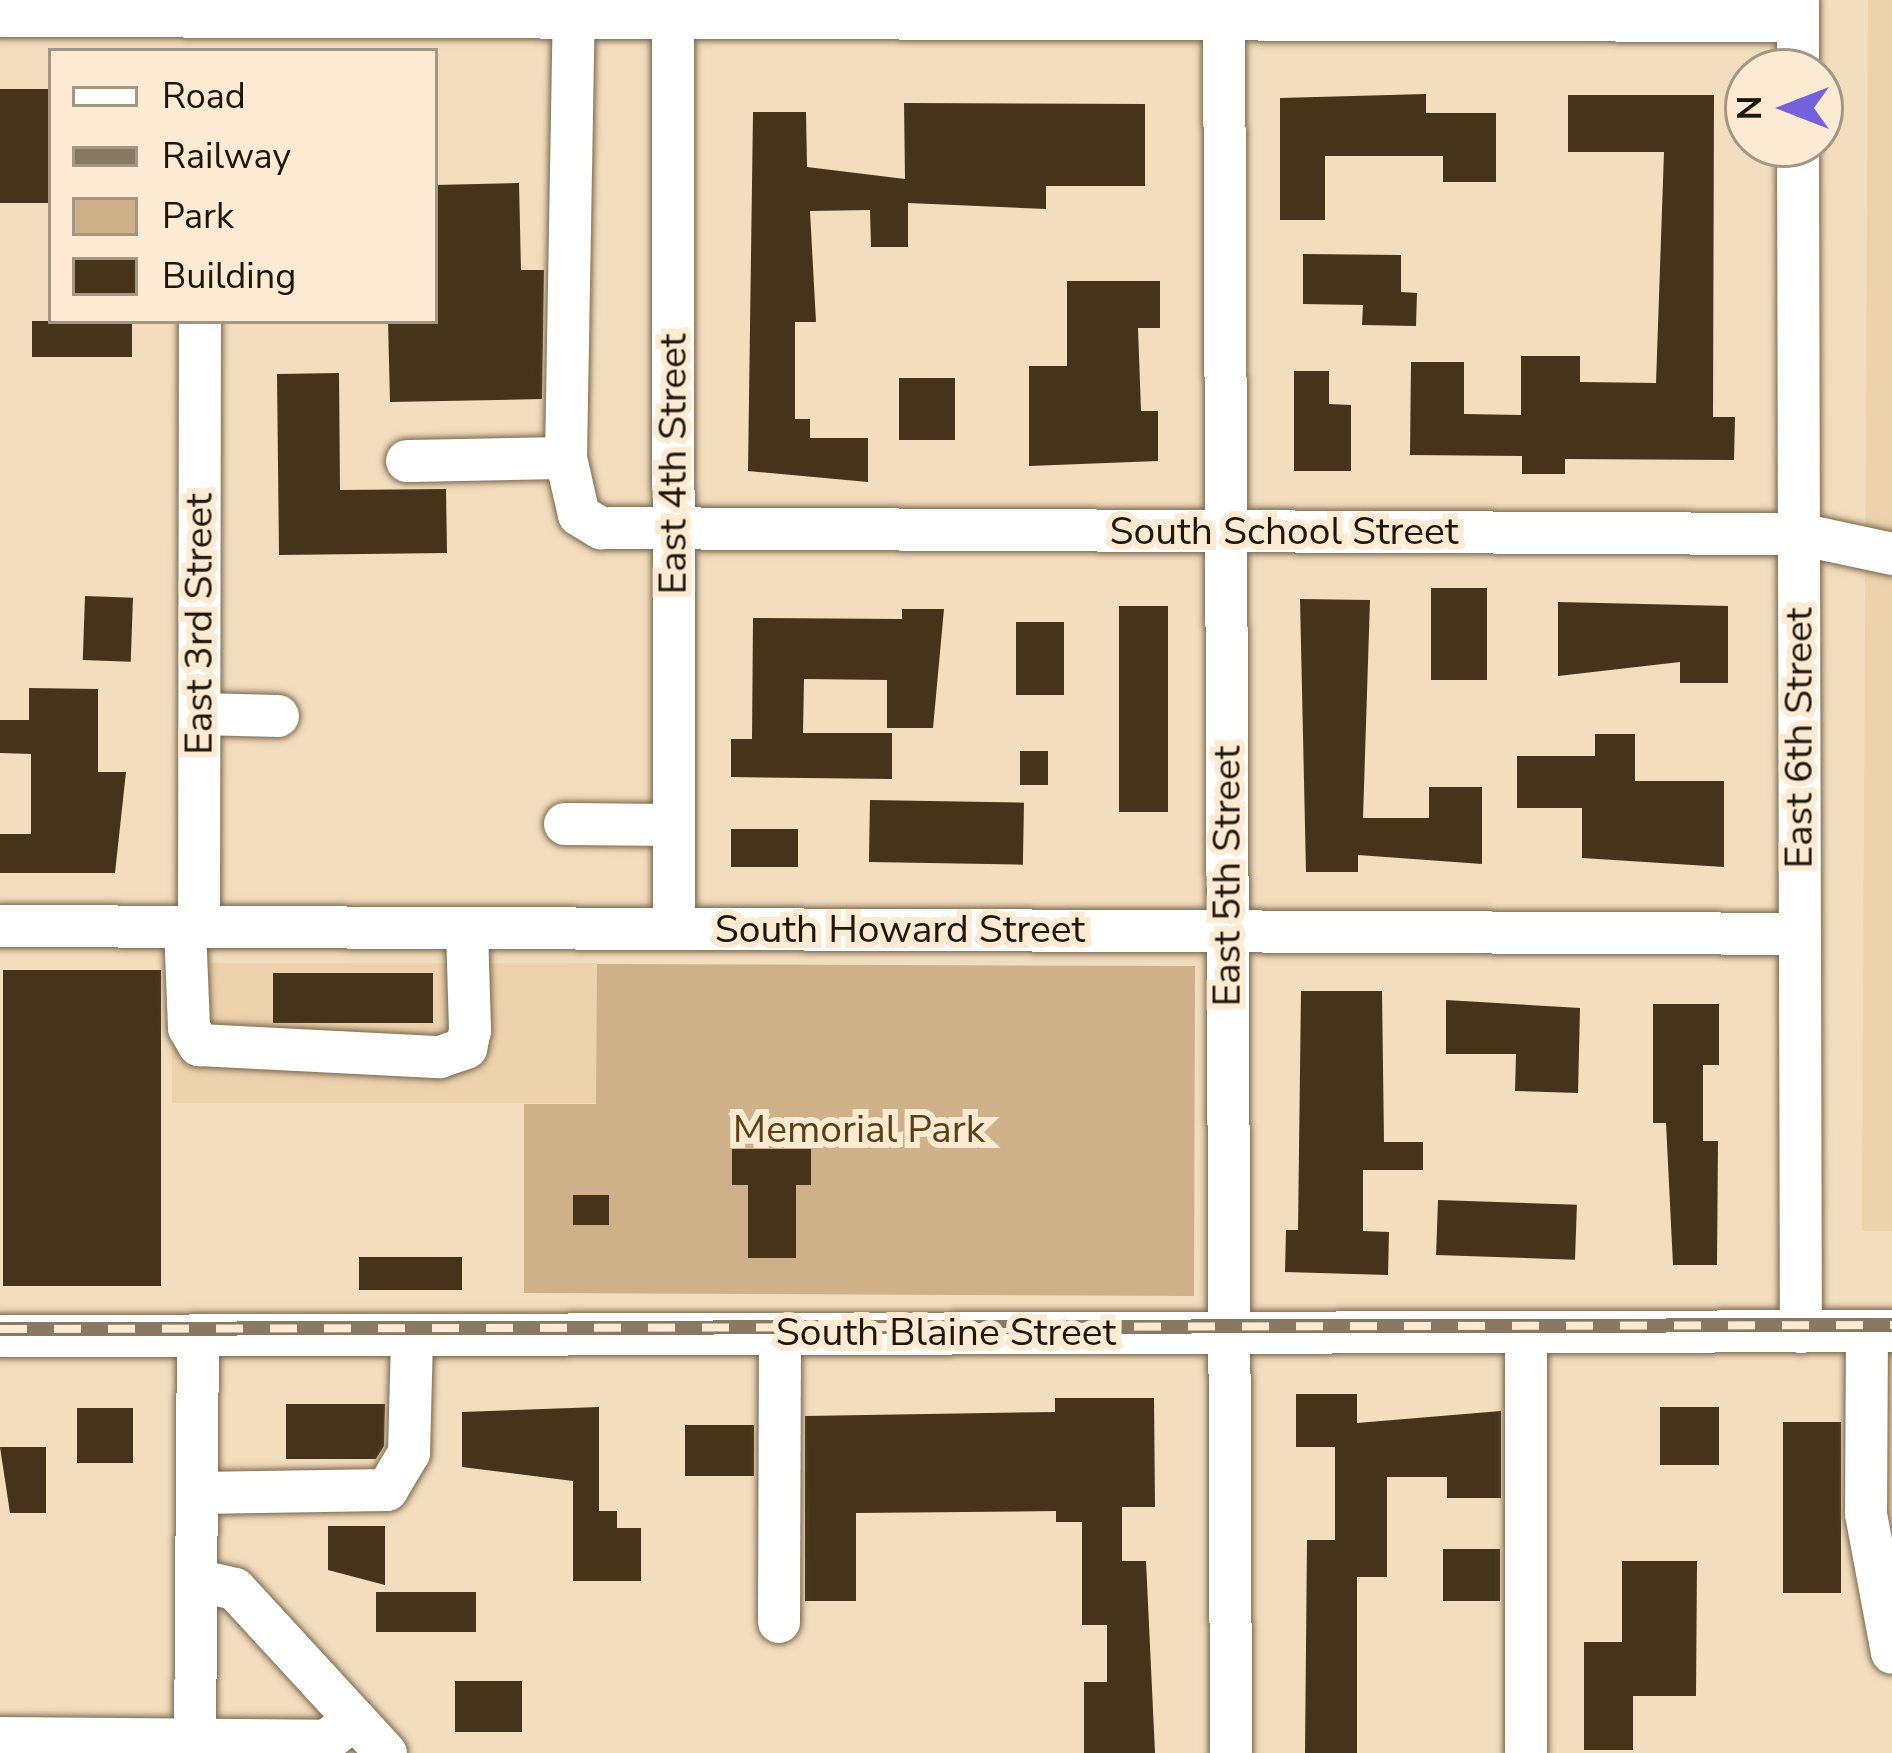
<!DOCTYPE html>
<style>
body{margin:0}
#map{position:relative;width:1892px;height:1753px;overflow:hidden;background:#f2ddbe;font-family:"Nunito Sans",sans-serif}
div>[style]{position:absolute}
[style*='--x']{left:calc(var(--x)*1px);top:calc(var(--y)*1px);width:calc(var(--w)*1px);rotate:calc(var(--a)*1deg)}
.built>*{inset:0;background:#ecd2ad;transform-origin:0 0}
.green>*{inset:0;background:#ceb188}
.building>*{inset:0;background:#453419;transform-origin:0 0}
.roads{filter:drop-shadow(0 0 3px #79664b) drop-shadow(0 0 3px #79664b)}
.minor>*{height:42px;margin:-21px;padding:0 21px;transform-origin:21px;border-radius:21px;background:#fff}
.rail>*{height:14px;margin-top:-7px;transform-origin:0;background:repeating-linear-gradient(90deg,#fcebd2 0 27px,#877964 0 54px);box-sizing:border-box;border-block:3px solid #877964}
span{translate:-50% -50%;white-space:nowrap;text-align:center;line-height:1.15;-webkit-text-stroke:12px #fcebd2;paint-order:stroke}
.street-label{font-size:39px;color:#1e160b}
.park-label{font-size:39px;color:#5d4112}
.legend{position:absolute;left:48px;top:48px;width:390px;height:276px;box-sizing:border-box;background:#fcebd2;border:3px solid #a39682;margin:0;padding:15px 21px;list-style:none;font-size:36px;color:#1e160b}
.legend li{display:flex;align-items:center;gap:24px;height:60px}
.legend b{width:60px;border:3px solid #a39682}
.north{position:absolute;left:1724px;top:48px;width:120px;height:120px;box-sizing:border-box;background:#fcebd2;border:3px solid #a39682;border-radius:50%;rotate:270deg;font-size:33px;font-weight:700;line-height:48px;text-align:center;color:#1e160b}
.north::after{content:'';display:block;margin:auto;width:42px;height:54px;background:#7561dc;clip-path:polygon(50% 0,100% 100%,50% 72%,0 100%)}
</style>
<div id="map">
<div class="built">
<div style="clip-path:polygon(1868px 0,1892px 0,1892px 1231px,1862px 1231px)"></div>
<div style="left:172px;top:963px;width:425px;height:140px"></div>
</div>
<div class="green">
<div style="clip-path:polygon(597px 964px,1195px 966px,1194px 1296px,524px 1293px,524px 1104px,596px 1104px)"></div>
</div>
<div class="building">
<div style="left:0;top:89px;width:51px;height:114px"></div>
<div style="clip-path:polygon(1426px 94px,1426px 113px,1496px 113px,1496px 182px,1443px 182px,1443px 156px,1325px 156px,1325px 220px,1280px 220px,1280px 98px)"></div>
<div style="clip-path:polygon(1568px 95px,1714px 95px,1713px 417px,1735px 417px,1734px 460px,1565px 459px,1565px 474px,1522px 474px,1522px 456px,1410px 455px,1411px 362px,1464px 362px,1464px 414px,1521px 415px,1521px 356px,1580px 356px,1580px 382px,1656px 383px,1664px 152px,1568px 152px)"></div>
<div style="clip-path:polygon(904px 103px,1145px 104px,1145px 186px,1046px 186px,1046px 209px,908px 203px,908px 247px,871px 247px,870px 210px,810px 211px,816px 322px,795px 322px,795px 419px,810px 419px,810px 438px,868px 438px,868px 482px,748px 471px,753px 112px,806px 112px,807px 167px,905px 179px)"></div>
<div style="clip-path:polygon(519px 183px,521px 270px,544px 270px,542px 399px,390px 402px,388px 321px,435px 321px,435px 185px)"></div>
<div style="clip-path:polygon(1303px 254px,1401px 255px,1401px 292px,1417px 293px,1416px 326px,1362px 325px,1363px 305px,1303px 304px)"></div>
<div style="clip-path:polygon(1067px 281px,1160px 281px,1160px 328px,1138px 328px,1141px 411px,1158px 411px,1158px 461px,1029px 466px,1029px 366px,1067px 366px)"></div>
<div style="left:32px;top:321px;width:100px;height:36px"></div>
<div style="clip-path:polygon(1294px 371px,1329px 371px,1329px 404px,1351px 405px,1351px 471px,1294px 471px)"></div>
<div style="clip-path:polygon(339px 373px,340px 490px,446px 489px,447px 553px,279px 555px,277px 374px)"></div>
<div style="left:899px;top:378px;width:56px;height:62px"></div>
<div style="left:1431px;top:588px;width:56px;height:92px"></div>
<div style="left:85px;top:596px;width:48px;height:64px;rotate:2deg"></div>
<div style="clip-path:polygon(1300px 599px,1370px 600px,1363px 818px,1429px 818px,1429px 787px,1482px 787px,1482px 864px,1358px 855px,1358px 872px,1306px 872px)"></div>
<div style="clip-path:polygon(1558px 602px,1728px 606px,1728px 683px,1680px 683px,1680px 662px,1558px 676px)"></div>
<div style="left:1119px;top:606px;width:49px;height:206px"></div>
<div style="clip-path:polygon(902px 609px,944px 609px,933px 728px,887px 728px,887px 680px,804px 679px,803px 733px,892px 733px,892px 779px,731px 777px,731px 739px,752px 739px,753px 618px,902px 619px)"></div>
<div style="left:1016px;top:622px;width:48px;height:73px"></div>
<div style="clip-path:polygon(29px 688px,98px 689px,98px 772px,126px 772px,115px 873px,0 873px,0 834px,31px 834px,31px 754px,0 753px,0 720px,29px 720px)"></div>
<div style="clip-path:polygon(1595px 734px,1635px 734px,1635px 781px,1724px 781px,1724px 867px,1582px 858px,1582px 808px,1517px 808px,1517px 756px,1595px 756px)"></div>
<div style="left:1020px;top:751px;width:28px;height:34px"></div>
<div style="left:870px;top:800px;width:154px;height:62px;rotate:1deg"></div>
<div style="left:731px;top:829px;width:67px;height:38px"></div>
<div style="left:3px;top:970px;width:158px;height:316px"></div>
<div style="left:273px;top:973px;width:160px;height:50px"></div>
<div style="clip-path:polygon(1301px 991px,1382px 991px,1384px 1142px,1423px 1142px,1423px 1170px,1363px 1170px,1363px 1231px,1389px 1232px,1388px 1275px,1285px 1272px,1286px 1230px,1298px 1230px)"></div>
<div style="clip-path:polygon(1446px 1000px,1580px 1008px,1578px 1093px,1515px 1091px,1516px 1054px,1446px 1054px)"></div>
<div style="clip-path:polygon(1653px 1004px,1719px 1004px,1719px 1065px,1703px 1065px,1703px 1141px,1718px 1141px,1717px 1265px,1673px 1265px,1666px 1123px,1653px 1123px)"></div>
<div style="clip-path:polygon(732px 1149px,811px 1149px,811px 1185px,796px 1185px,796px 1258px,748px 1258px,748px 1185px,732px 1185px)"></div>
<div style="left:573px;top:1195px;width:36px;height:30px"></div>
<div style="left:1438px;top:1200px;width:139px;height:55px;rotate:2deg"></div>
<div style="left:359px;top:1257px;width:103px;height:33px"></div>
<div style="clip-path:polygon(1296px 1394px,1357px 1394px,1357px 1423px,1501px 1411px,1501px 1498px,1447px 1498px,1447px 1477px,1387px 1477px,1387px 1577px,1357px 1577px,1357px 1753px,1305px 1753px,1307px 1540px,1335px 1540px,1335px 1447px,1296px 1447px)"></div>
<div style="clip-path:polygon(1055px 1398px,1154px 1398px,1155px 1507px,1122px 1507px,1122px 1561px,1146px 1561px,1155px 1753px,1084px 1753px,1084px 1682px,1107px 1682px,1107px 1625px,1082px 1625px,1082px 1522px,1056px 1522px,1056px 1511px,856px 1513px,856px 1601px,805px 1601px,805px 1416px,1055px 1412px)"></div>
<div style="clip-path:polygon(286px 1404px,385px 1404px,384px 1446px,376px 1459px,286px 1459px)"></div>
<div style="clip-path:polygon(599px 1407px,599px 1511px,617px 1511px,617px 1528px,641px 1528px,641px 1581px,573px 1581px,573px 1481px,462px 1467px,462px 1412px)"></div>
<div style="left:1660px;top:1407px;width:59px;height:58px"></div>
<div style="left:77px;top:1408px;width:56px;height:55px"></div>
<div style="left:1783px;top:1422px;width:58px;height:171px"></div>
<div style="left:685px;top:1425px;width:69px;height:51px"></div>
<div style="clip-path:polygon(0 1447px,46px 1447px,46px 1513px,10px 1513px)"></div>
<div style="clip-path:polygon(328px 1526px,385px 1526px,385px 1585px,328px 1570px)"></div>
<div style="left:1443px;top:1549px;width:57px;height:52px"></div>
<div style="clip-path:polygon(1622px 1561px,1697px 1561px,1696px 1696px,1633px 1696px,1633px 1750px,1584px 1750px,1584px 1642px,1622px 1642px)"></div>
<div style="left:376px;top:1592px;width:100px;height:40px"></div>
<div style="left:455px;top:1681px;width:67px;height:51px"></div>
</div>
<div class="roads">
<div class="minor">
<div style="--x:673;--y:0;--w:929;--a:89.94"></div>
<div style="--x:1224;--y:0;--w:1753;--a:89.77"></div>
<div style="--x:1798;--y:0;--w:72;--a:90"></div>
<div style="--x:0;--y:16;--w:1798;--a:0.16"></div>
<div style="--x:1798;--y:144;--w:1188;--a:89.86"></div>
<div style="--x:566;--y:458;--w:58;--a:77.2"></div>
<div style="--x:579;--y:515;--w:26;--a:31"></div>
<div style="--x:601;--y:528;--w:1198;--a:0.29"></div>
<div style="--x:1799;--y:534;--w:95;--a:12.1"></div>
<div style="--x:407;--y:461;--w:159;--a:-1.1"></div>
<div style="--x:566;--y:458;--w:440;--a:-89"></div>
<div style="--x:200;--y:714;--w:78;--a:1.5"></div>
<div style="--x:565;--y:824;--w:109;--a:0.5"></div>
<div style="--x:0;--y:926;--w:1800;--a:0.25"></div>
<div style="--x:199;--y:927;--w:606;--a:-89.91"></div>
<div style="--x:185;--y:928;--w:100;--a:87.7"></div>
<div style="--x:189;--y:1028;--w:20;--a:60"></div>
<div style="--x:199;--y:1045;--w:241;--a:2.9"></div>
<div style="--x:440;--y:1057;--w:28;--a:-19"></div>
<div style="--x:466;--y:1048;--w:18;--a:-77"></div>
<div style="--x:470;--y:1030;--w:102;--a:-91.7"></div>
<div style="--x:1867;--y:1331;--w:183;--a:90.3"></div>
<div style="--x:1866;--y:1514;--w:141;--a:79.4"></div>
<div style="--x:1526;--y:1332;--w:421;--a:90"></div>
<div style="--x:0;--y:1336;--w:1892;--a:-0.15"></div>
<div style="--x:197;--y:1493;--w:190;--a:-0.9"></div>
<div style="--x:387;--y:1490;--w:43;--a:-59.3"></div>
<div style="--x:409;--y:1453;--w:117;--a:-88.5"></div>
<div style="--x:196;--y:1580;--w:40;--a:13"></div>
<div style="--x:235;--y:1589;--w:223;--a:47.4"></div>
<div style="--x:779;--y:1622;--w:288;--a:-89.8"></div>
<div style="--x:0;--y:1738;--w:326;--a:0.5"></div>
<div style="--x:326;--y:1741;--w:36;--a:-37"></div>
<div style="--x:195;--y:1753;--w:416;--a:-89.6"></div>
</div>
</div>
<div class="rail">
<div style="--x:0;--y:1329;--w:1892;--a:-0.12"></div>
</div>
<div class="street-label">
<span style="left:674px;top:464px;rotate:-90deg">East 4th Street</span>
<span style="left:1284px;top:532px">South School Street</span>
<span style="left:200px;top:624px;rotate:-90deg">East 3rd Street</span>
<span style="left:1800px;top:738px;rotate:-90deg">East 6th Street</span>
<span style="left:1228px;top:876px;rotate:-90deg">East 5th Street</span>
<span style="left:900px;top:930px">South Howard Street</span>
<span style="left:946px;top:1333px">South Blaine Street</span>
</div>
<div class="park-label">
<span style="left:859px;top:1130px">Memorial Park</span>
</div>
<ul class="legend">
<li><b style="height:15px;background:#fff"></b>Road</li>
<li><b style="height:15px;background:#877964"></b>Railway</li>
<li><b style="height:33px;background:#ceb188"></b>Park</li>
<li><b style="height:33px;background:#453419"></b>Building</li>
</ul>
<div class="north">N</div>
</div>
